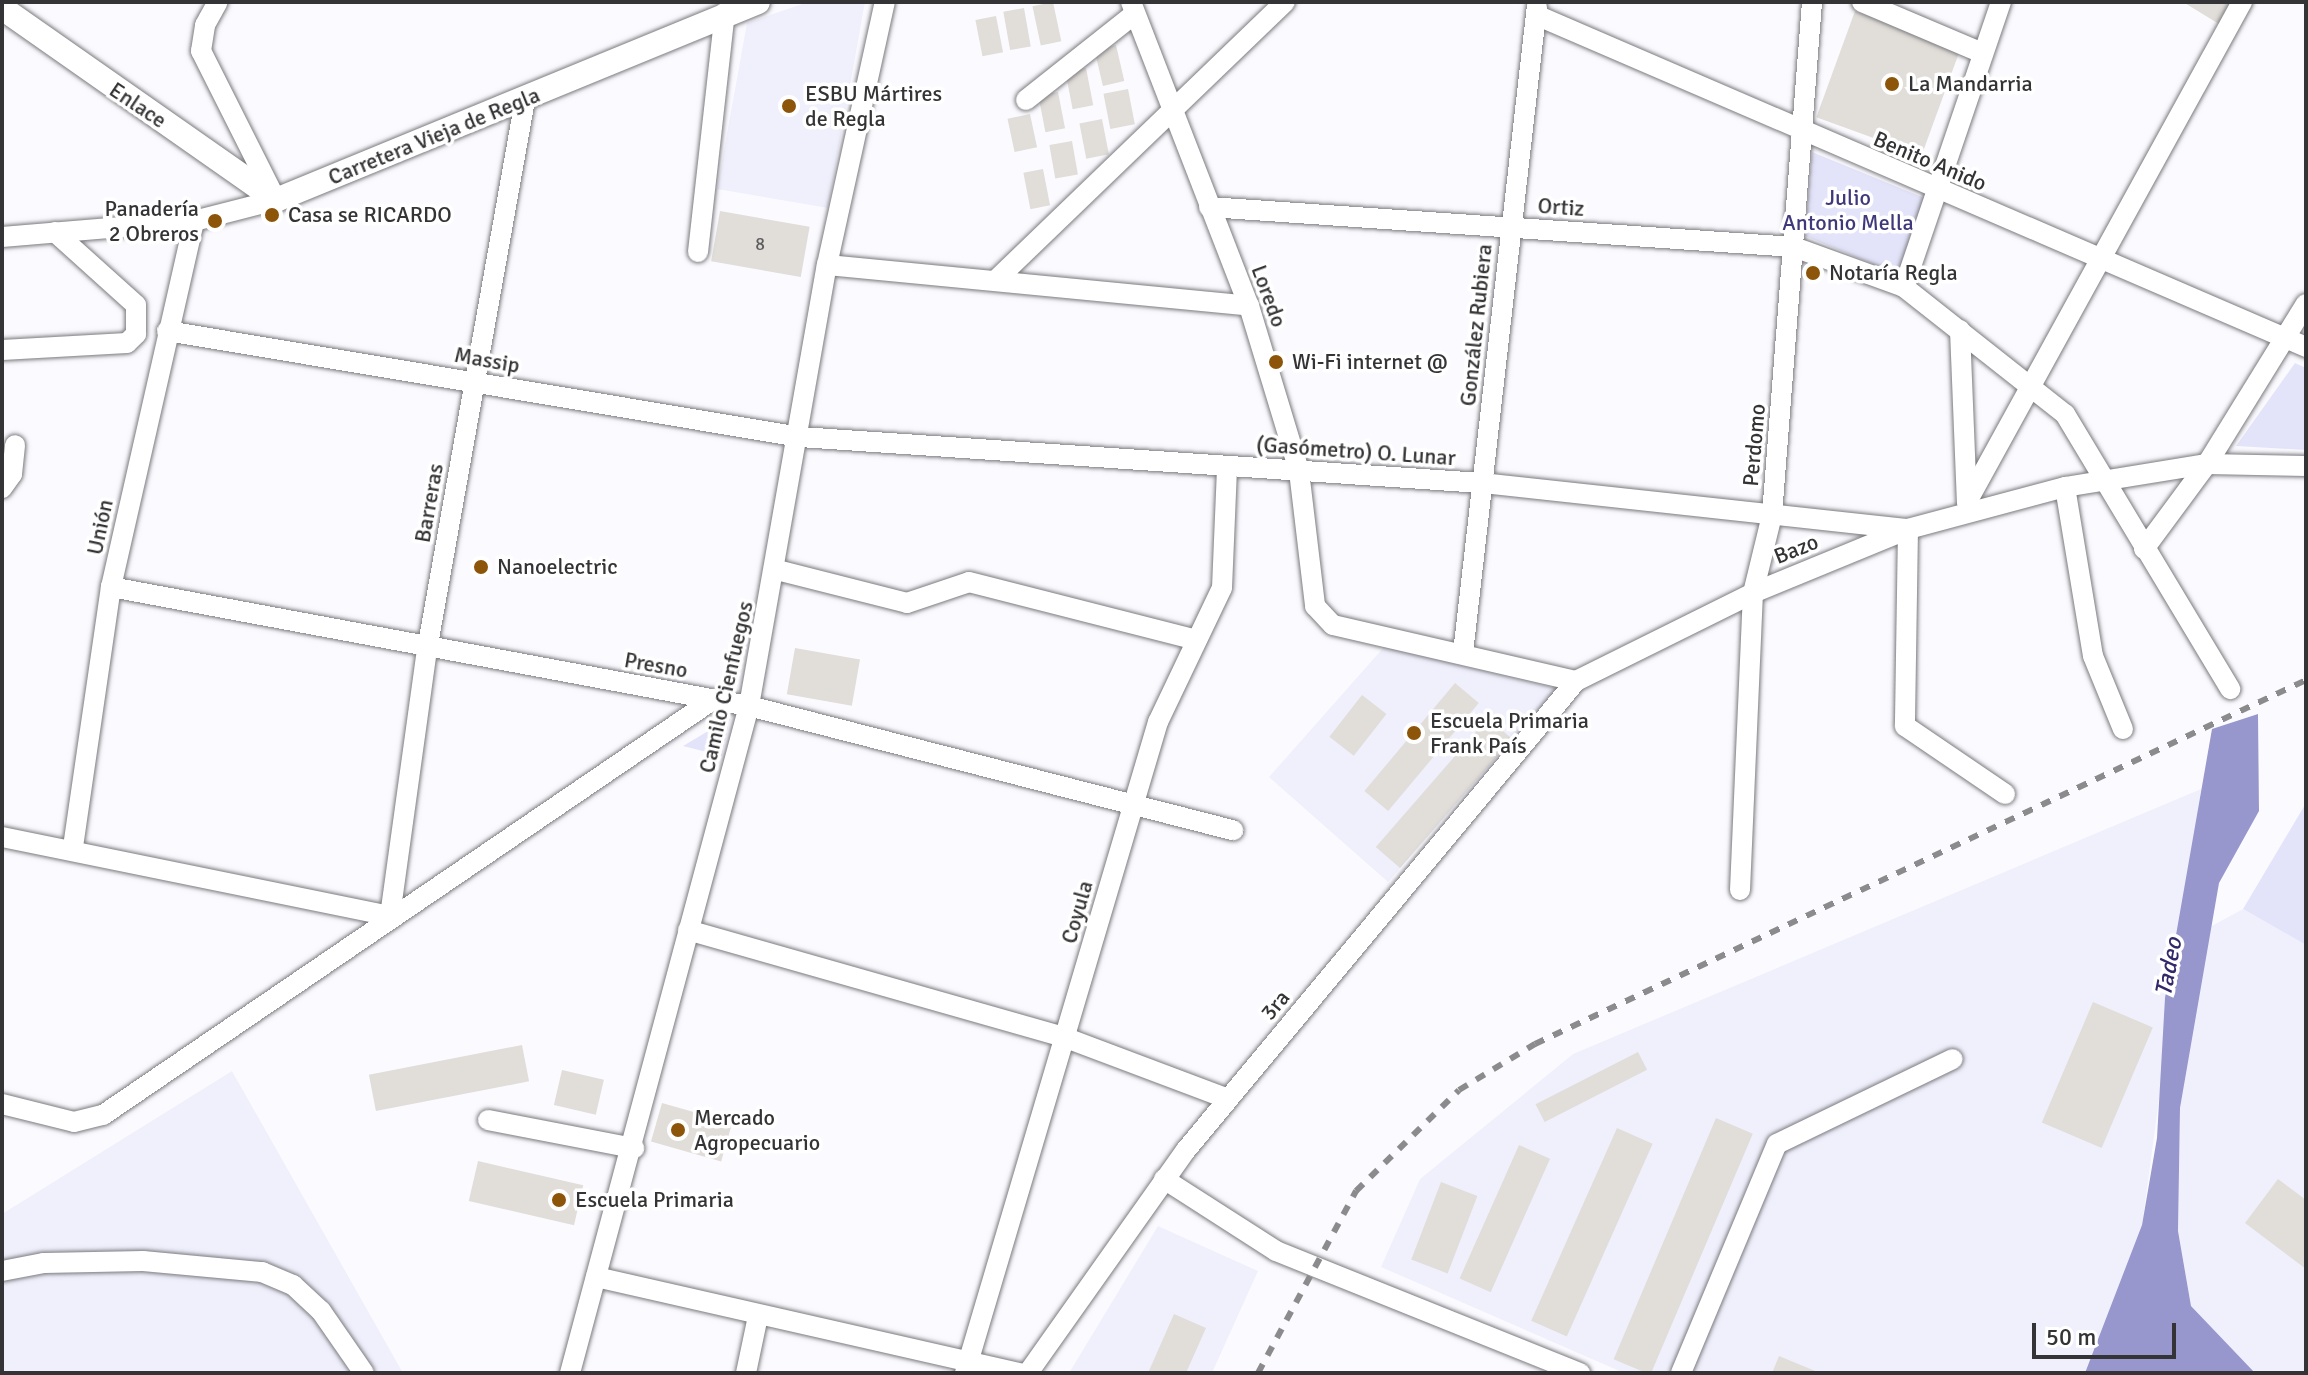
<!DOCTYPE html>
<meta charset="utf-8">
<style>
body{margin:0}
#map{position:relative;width:2308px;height:1375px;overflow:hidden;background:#fbfbff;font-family:Signika,sans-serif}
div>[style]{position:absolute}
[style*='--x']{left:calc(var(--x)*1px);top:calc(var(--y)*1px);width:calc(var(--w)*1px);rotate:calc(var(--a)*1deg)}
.built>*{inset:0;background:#f0f0fd}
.green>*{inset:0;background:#e3e4fa}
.water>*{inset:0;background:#9796cd}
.building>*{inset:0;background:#e1ddd9;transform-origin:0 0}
.roads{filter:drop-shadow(0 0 2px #7a7a7f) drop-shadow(0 0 2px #7a7a7f)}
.minor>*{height:20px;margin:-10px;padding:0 10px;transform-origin:10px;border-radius:10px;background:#fff}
.major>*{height:24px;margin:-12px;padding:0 12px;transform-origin:12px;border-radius:12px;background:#fff}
.rail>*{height:6px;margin-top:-3px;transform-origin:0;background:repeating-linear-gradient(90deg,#8b8b8d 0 10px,transparent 0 20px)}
.dots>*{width:22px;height:22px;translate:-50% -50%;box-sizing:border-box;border:4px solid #fff;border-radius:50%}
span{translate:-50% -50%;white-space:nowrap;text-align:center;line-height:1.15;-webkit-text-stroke:7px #fff;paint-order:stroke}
.number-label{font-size:18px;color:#5f5e5f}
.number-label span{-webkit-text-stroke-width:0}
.poi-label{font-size:22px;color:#343436}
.left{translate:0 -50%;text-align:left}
.right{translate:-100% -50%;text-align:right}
.street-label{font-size:22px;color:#343436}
.park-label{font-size:22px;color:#3f387b}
.water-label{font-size:24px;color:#32296b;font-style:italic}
.frame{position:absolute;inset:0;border:4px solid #343436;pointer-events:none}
.scale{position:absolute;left:2032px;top:1323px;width:144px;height:36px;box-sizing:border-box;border:4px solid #343436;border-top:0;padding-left:10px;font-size:24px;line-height:28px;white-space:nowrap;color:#343436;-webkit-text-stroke:6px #fff;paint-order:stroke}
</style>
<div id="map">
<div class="built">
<div style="clip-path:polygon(808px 2px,865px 2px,828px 208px,717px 189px,747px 23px)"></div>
<div style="clip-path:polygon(1384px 647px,1559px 689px,1388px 882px,1269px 777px)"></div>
<div style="clip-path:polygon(2201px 789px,2142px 1225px,2085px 1373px,1624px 1373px,1381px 1267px,1420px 1179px,1573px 1054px)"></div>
<div style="clip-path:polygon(2243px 909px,2306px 945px,2306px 1373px,2255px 1373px,2191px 1306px,2178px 1231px,2180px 1108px,2208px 928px)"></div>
<div style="clip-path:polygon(232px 1071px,403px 1373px,2px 1373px,2px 1214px)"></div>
<div style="clip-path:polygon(1158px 1226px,1258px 1271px,1212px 1373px,1069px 1373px)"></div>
</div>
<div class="green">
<div style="clip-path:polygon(1812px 152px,1927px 199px,1897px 274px,1805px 236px)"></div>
<div style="clip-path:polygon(2295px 363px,2306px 368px,2306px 450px,2236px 446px)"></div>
<div style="clip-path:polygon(730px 718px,722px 756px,683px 746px)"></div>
<div style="clip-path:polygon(2306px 803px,2306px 945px,2243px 909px)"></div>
</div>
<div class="water">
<div style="clip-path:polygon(2258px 714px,2259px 811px,2219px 883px,2180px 1108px,2178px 1231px,2191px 1306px,2255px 1373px,2085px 1373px,2142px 1225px,2157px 1138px,2165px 998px,2212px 729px)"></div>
</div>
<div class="building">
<div style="left:1053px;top:2px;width:40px;height:21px;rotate:78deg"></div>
<div style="clip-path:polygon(2183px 2px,2232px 2px,2219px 24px)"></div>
<div style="left:1024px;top:8px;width:39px;height:21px;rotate:80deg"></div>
<div style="left:1855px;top:11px;width:112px;height:113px;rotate:20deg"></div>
<div style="left:996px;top:16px;width:37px;height:21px;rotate:79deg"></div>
<div style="left:1116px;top:45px;width:37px;height:22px;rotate:77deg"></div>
<div style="left:1086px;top:68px;width:38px;height:21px;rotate:79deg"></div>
<div style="left:1128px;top:89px;width:36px;height:25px;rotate:79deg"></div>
<div style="left:1058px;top:92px;width:37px;height:20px;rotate:79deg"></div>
<div style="left:1030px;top:114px;width:34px;height:23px;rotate:78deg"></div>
<div style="left:1102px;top:119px;width:36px;height:23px;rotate:79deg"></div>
<div style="left:1072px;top:141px;width:34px;height:23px;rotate:80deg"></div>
<div style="left:1043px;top:169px;width:37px;height:20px;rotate:79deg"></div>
<div style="left:720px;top:211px;width:91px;height:51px;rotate:10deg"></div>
<div style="left:795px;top:648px;width:66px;height:47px;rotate:10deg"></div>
<div style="left:1455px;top:683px;width:31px;height:141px;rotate:40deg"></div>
<div style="left:1362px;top:695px;width:31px;height:53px;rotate:38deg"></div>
<div style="left:1488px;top:718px;width:32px;height:171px;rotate:41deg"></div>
<div style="left:2093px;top:1002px;width:65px;height:131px;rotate:23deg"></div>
<div style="left:522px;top:1045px;width:37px;height:156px;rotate:79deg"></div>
<div style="left:1638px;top:1052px;width:20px;height:115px;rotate:63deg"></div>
<div style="left:562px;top:1070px;width:43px;height:36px;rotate:13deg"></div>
<div style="left:662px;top:1103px;width:73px;height:40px;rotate:16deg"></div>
<div style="left:1716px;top:1118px;width:40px;height:262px;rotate:23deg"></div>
<div style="left:1617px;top:1128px;width:39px;height:211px;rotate:24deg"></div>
<div style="left:1519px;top:1145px;width:34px;height:146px;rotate:24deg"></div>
<div style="left:478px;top:1161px;width:108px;height:41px;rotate:13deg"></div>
<div style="clip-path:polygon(2278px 1179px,2306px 1200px,2306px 1269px,2245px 1223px)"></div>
<div style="left:1441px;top:1182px;width:39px;height:83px;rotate:21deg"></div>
<div style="clip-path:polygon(1174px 1314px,1206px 1328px,1186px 1373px,1148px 1373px)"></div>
<div style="clip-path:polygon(1779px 1356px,1820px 1373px,1772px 1373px)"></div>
</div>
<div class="roads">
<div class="minor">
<div style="--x:1131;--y:2;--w:326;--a:68.8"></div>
<div style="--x:1249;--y:306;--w:172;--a:73.1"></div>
<div style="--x:1299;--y:471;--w:136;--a:83.2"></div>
<div style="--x:1315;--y:606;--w:26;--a:47"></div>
<div style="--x:1333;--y:625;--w:249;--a:13"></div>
<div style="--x:1576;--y:681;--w:198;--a:-26.4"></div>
<div style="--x:1753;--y:593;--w:168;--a:-22.4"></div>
<div style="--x:1908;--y:529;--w:163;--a:-15"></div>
<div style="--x:2065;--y:487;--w:144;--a:-9.2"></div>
<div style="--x:2207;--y:464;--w:99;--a:1.2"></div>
<div style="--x:1862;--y:2;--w:130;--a:23"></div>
<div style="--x:1536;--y:15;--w:839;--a:23.32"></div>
<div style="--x:1026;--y:100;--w:135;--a:-38.4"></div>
<div style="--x:1209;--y:207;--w:586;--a:3.91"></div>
<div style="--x:1794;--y:247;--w:117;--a:20"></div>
<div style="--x:1904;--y:287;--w:205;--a:38.3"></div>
<div style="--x:2065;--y:414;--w:321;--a:59"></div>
<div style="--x:2;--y:237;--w:193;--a:-4.8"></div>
<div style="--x:194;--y:221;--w:85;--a:-14.4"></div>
<div style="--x:276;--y:200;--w:167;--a:-116.7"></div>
<div style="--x:201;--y:51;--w:26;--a:-81"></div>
<div style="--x:205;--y:25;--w:26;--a:-61"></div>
<div style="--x:698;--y:252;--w:241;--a:-83.6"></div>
<div style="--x:827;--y:265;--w:424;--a:5.5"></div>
<div style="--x:996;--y:280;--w:401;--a:-43.9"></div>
<div style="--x:1904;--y:287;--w:301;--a:-71.2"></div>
<div style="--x:1960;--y:330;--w:172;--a:87.7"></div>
<div style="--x:167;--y:331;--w:642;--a:9.51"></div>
<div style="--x:800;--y:437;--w:684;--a:3.86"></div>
<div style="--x:1482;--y:483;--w:428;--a:6.2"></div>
<div style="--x:1908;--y:529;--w:197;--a:90.9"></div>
<div style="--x:1905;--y:726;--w:121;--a:34.2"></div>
<div style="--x:2;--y:350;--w:125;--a:-3.2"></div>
<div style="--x:127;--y:343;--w:13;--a:-45"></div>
<div style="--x:136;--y:334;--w:29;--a:-90"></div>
<div style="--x:136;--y:305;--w:109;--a:-138"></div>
<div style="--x:2065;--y:487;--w:171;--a:80.6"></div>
<div style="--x:2093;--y:656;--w:79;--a:67.7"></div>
<div style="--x:2;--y:488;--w:17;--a:-54"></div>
<div style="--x:12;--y:474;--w:29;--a:-84"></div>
<div style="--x:1967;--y:502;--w:571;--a:-61.19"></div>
<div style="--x:2144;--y:549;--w:106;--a:-53.5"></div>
<div style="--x:2207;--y:464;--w:188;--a:-58.3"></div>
<div style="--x:777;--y:570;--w:134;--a:14.2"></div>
<div style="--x:907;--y:603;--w:65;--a:-18.7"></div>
<div style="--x:969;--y:582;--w:235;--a:14.3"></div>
<div style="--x:111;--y:587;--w:649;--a:10.57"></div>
<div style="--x:749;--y:706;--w:500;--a:14.4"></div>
<div style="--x:1463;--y:653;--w:651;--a:-83.48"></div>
<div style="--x:2;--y:837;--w:396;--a:11.5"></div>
<div style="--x:73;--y:847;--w:263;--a:-81.7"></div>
<div style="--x:111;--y:587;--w:375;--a:-77.2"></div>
<div style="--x:1740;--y:890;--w:297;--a:-87.5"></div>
<div style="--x:1753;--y:593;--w:80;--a:-76.3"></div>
<div style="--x:1772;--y:515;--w:515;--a:-85.54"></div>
<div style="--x:390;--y:916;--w:269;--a:-82.1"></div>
<div style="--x:427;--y:650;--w:559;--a:-79.9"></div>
<div style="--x:688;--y:930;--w:393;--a:15.9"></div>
<div style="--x:1066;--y:1038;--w:173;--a:20.6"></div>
<div style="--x:2;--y:1104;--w:74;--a:14"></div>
<div style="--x:74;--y:1122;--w:30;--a:-14"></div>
<div style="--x:103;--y:1115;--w:739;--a:-34.25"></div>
<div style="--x:488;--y:1120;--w:149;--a:10.9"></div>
<div style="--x:1164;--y:1179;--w:133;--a:32.7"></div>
<div style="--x:1276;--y:1251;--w:328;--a:21.9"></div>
<div style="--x:2;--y:1271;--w:43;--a:-10.8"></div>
<div style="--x:44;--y:1263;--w:99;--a:-1.2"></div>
<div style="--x:143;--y:1261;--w:120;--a:5.3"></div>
<div style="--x:262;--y:1272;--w:34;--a:23"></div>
<div style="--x:293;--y:1285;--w:38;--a:43"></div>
<div style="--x:321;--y:1311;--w:75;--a:55.3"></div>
<div style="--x:596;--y:1277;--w:435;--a:12.8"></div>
<div style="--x:570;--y:1373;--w:691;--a:-74.98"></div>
<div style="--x:749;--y:706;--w:448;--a:-80"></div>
<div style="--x:827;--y:265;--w:269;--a:-77.6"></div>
<div style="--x:746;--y:1373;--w:58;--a:-78.1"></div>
<div style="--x:965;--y:1373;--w:679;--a:-73.49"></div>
<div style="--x:1158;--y:722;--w:148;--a:-64.5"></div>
<div style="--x:1222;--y:588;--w:120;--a:-87.6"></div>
<div style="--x:1028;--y:1373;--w:273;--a:-54.7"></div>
<div style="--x:1186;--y:1150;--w:610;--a:-50.25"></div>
<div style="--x:1681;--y:1373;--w:248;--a:-67.3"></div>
<div style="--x:1777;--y:1144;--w:195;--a:-25.8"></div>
</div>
<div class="major">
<div style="--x:2;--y:8;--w:335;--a:35"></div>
<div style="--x:276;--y:200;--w:521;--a:-22.33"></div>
</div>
</div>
<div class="rail">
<div style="--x:1258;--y:1373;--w:207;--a:-61.7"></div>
<div style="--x:1356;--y:1191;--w:144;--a:-44.4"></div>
<div style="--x:1459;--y:1090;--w:89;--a:-31.2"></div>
<div style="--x:1535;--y:1044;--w:853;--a:-25.27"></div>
</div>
<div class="dots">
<div style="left:1892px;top:84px;background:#8c5509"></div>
<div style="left:789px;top:106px;background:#8c5509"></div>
<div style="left:272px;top:215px;background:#8c5509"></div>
<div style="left:215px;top:221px;background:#8c5509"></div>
<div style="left:1813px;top:273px;background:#8c5509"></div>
<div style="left:1276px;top:362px;background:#8c5509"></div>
<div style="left:481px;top:567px;background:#8c5509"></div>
<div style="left:1414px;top:733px;background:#8c5509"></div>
<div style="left:678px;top:1130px;background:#8c5509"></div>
<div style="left:559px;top:1200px;background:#8c5509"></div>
</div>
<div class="number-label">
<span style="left:760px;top:244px">8</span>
</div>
<div class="poi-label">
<span class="left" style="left:1908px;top:84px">La Mandarria</span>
<span class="left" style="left:805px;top:106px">ESBU Mártires<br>de Regla</span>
<span class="right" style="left:199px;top:221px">Panadería<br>2 Obreros</span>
<span class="left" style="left:288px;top:215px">Casa se RICARDO</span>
<span class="left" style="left:1829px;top:273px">Notaría Regla</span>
<span class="left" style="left:1292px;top:362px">Wi-Fi internet @</span>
<span class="left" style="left:497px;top:567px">Nanoelectric</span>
<span class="left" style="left:1430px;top:733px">Escuela Primaria<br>Frank País</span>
<span class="left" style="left:694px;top:1130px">Mercado<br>Agropecuario</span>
<span class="left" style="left:575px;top:1200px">Escuela Primaria</span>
</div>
<div class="street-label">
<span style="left:138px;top:105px;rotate:34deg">Enlace</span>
<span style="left:434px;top:136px;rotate:-22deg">Carretera Vieja de Regla</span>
<span style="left:1930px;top:161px;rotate:23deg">Benito Anido</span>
<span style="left:1561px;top:207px;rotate:4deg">Ortiz</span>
<span style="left:1269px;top:296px;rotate:70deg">Loredo</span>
<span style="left:1476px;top:325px;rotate:-84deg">González Rubiera</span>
<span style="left:487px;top:360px;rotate:10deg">Massip</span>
<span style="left:1754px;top:445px;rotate:-85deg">Perdomo</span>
<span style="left:1356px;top:451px;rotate:4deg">(Gasómetro) O. Lunar</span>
<span style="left:429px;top:503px;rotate:-80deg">Barreras</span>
<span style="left:100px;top:527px;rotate:-78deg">Unión</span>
<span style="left:1796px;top:549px;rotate:-22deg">Bazo</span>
<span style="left:656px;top:665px;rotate:10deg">Presno</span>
<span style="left:726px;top:687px;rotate:-77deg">Camilo Cienfuegos</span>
<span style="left:1077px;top:912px;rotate:-74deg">Coyula</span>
<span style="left:1275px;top:1005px;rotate:-50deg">3ra</span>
</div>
<div class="park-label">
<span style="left:1848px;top:210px">Julio<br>Antonio Mella</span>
</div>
<div class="water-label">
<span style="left:2169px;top:967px;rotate:-79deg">Tadeo</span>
</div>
<div class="frame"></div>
<div class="scale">50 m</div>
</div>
